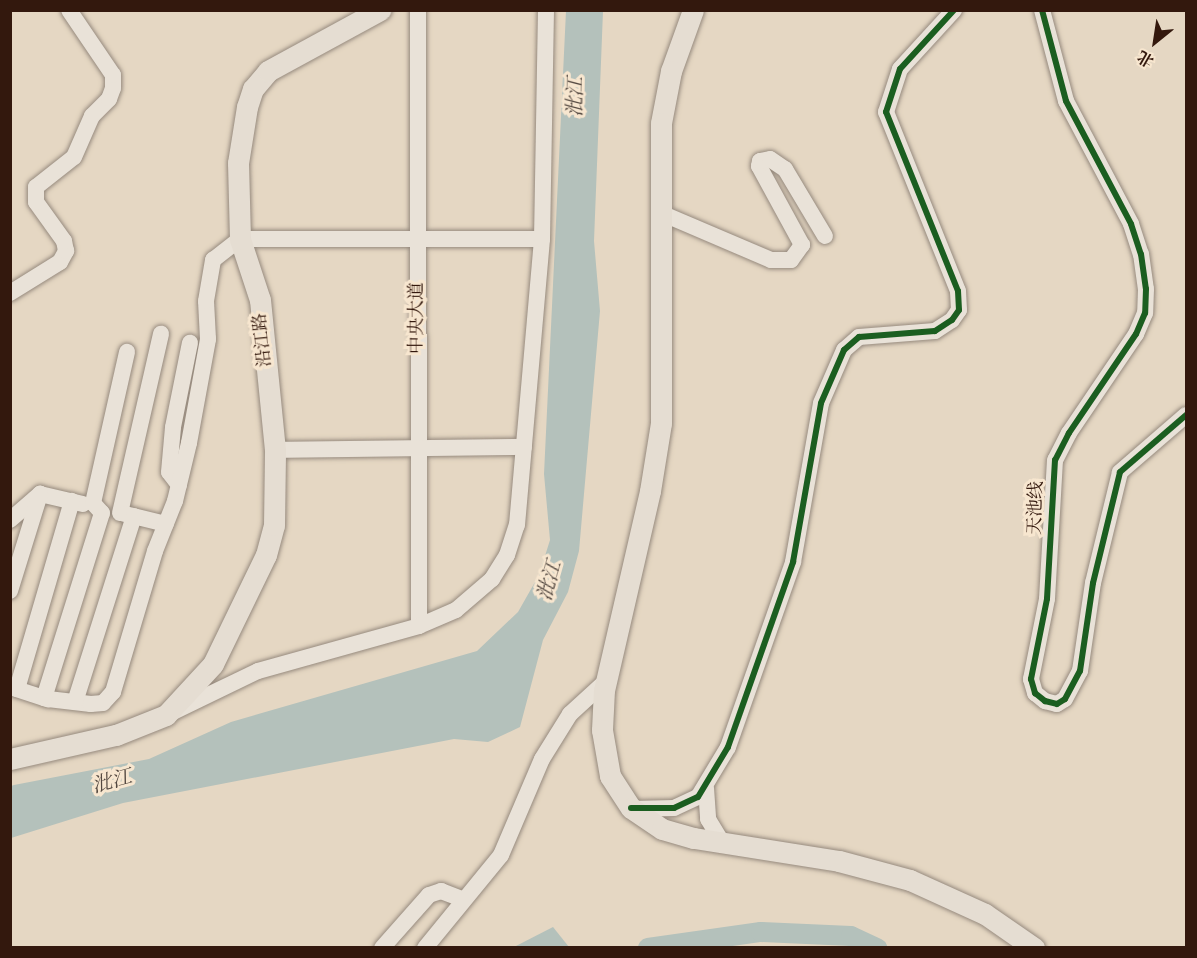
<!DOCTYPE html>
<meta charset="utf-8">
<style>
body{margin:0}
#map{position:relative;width:1197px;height:958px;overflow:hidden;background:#e5d7c3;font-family:"IM FELL English","Noto Serif SC",serif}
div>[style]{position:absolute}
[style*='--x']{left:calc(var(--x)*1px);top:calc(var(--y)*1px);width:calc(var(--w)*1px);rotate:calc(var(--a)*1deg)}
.water>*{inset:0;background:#b4c1bb}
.river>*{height:20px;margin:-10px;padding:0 10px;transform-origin:10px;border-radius:10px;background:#b4c1bb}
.roads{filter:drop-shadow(0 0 2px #968a7e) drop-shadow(0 0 2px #968a7e)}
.minor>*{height:16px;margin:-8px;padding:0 8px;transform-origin:8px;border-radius:8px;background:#e9e2d8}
.major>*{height:21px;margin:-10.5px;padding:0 10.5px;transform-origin:10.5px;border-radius:10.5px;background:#e5ddd2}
.cycleway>*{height:6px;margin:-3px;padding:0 3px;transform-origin:3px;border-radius:3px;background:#1b5e20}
span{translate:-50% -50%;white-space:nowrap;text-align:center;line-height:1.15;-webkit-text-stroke:6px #f7e6cf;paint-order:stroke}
.street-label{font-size:18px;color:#33180d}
.water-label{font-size:20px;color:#534840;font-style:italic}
.frame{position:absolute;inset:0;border:12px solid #33180d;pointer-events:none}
.north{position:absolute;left:1125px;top:12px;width:60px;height:60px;-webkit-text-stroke:4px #f7e6cf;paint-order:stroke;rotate:210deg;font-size:16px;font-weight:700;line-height:24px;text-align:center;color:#33180d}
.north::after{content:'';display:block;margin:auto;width:21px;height:27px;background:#33180d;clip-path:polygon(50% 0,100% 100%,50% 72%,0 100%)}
</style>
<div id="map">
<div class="water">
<div style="clip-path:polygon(566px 11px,603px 11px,594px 241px,600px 311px,579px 551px,568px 592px,543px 640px,520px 727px,488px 742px,454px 739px,123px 803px,11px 838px,11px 786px,14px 785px,149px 759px,231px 722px,477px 651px,518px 612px,539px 575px,550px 540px,544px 474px)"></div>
<div style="clip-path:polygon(553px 927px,569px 947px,514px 947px)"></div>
</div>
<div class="river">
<div style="--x:648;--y:948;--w:114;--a:-8.1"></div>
<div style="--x:761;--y:932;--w:90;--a:2.5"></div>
<div style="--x:851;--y:936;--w:29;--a:25"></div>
</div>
<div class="roads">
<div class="minor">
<div style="--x:418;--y:10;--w:616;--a:89.91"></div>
<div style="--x:1042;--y:10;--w:94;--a:75.2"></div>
<div style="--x:1066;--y:101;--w:139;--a:62.1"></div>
<div style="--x:1131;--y:224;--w:32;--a:72"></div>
<div style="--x:1141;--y:254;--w:35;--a:82"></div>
<div style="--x:1146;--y:289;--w:24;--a:92"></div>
<div style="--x:1145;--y:313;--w:23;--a:113"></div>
<div style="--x:1136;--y:334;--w:120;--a:124.1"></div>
<div style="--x:1069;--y:433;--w:30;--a:117"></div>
<div style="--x:1055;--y:460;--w:139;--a:93.3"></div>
<div style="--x:1047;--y:599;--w:82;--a:101.3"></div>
<div style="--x:1031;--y:679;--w:15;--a:74"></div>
<div style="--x:1035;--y:693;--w:13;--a:39"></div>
<div style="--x:1045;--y:701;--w:12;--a:14"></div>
<div style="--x:1057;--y:704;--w:9;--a:-32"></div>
<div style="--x:1065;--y:699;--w:32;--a:-62"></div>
<div style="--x:1080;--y:671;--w:89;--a:-81.6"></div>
<div style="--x:1093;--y:583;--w:114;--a:-76.3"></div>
<div style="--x:1120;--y:472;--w:87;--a:-40.8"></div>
<div style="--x:661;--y:213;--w:120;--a:23.1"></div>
<div style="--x:771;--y:260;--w:20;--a:0"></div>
<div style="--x:791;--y:260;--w:19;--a:-54"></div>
<div style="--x:802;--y:245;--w:90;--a:-118.6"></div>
<div style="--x:759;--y:166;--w:5;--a:-79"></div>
<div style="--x:760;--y:161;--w:10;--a:-11"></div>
<div style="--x:770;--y:159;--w:18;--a:34"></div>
<div style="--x:785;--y:169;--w:78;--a:59.2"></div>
<div style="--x:10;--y:293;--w:59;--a:-31.8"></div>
<div style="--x:60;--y:262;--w:13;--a:-61"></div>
<div style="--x:66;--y:251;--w:10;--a:-101"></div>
<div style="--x:64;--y:241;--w:48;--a:-125.7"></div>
<div style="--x:36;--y:202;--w:15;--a:-90"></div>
<div style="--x:36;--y:187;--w:48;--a:-38.3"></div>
<div style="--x:74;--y:157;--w:45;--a:-66.3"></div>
<div style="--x:92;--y:116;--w:24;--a:-45"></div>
<div style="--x:109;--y:99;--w:12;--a:-70"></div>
<div style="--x:113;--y:88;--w:13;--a:-90"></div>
<div style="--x:113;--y:75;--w:78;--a:-124.1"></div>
<div style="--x:275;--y:450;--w:249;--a:-0.7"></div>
<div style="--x:179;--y:485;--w:16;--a:-128"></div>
<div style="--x:169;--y:472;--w:45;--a:-84.9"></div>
<div style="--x:173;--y:427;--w:86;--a:-78.6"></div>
<div style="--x:40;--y:494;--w:44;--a:13.1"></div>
<div style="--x:120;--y:513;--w:184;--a:-77.1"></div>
<div style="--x:125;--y:514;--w:42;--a:13.7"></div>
<div style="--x:10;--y:520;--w:40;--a:-41"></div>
<div style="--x:10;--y:591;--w:102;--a:-72.8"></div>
<div style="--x:10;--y:687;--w:40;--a:18"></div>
<div style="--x:48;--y:699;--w:43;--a:6.6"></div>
<div style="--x:91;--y:704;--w:12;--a:-5"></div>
<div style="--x:103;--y:703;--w:15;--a:-48"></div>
<div style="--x:113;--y:692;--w:147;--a:-73.4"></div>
<div style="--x:155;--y:551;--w:54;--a:-68.2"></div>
<div style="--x:175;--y:501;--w:60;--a:-76.4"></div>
<div style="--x:189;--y:443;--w:106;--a:-79.6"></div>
<div style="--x:208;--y:339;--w:38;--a:-93"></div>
<div style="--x:206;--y:301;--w:42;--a:-80.3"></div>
<div style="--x:213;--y:260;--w:34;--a:-38"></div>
<div style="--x:240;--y:239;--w:302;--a:0"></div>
<div style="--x:17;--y:689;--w:196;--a:-73.7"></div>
<div style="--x:44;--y:698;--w:194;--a:-72.6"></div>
<div style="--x:102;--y:513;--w:13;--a:-132"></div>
<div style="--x:93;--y:503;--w:155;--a:-77.3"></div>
<div style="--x:75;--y:702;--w:195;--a:-72.4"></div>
<div style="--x:173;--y:712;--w:94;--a:-25.8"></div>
<div style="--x:258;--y:671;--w:167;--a:-15.6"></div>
<div style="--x:419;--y:626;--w:40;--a:-23.4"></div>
<div style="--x:456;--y:610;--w:48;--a:-40.7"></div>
<div style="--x:492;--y:579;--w:28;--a:-58"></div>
<div style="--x:507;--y:555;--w:32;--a:-72"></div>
<div style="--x:517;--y:525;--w:287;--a:-85"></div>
<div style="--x:542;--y:239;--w:229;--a:-89"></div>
<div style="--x:706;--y:788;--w:31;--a:86"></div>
<div style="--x:708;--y:819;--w:27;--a:59"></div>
<div style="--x:632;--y:809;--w:42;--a:-1.4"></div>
<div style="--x:674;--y:808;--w:26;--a:-25"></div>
<div style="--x:698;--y:797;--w:58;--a:-59"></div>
<div style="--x:728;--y:747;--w:196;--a:-70.6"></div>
<div style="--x:793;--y:562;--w:161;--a:-80"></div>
<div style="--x:821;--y:403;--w:58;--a:-66.5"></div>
<div style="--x:844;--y:350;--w:20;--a:-41"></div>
<div style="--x:859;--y:337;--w:76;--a:-4.5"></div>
<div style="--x:935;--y:331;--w:20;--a:-33"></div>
<div style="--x:952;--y:320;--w:12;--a:-55"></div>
<div style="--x:959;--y:310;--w:19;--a:-93"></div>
<div style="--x:958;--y:291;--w:193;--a:-111.9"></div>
<div style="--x:886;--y:112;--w:45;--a:-72"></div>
<div style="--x:900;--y:69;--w:80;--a:-47.5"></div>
<div style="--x:382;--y:948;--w:71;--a:-48.4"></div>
<div style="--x:429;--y:895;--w:13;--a:-18"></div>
<div style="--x:441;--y:891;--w:22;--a:21"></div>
<div style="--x:425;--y:948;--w:120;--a:-50.7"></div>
<div style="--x:501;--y:855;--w:104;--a:-66.9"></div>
<div style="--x:542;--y:759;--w:53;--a:-58.1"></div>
<div style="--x:570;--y:714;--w:49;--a:-42.5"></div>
</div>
<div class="major">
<div style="--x:693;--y:10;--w:65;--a:109.8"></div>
<div style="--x:671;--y:71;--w:53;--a:100.9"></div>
<div style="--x:661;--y:123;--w:300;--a:90"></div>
<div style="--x:661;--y:423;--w:69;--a:99.2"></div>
<div style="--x:650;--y:491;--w:204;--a:103"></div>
<div style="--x:604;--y:690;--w:40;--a:92.9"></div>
<div style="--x:602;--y:730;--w:47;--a:80.1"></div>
<div style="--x:610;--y:776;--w:38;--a:57"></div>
<div style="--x:631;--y:808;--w:37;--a:34"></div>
<div style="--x:662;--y:829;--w:33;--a:16"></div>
<div style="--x:694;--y:838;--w:147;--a:9"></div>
<div style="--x:839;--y:861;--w:73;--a:15"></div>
<div style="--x:910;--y:880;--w:82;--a:24.4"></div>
<div style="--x:985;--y:914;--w:60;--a:34.8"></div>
<div style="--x:10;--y:759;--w:109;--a:-12.8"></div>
<div style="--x:116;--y:735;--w:54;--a:-21.8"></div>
<div style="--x:166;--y:715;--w:69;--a:-47.3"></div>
<div style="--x:213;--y:664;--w:121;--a:-64.1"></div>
<div style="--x:266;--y:555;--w:31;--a:-75"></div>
<div style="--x:274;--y:525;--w:75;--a:-89.2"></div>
<div style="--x:275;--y:450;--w:151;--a:-95.7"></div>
<div style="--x:260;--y:300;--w:64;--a:-108.2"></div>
<div style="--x:240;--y:239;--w:76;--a:-91.5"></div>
<div style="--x:238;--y:163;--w:57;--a:-80.9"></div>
<div style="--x:247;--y:107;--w:19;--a:-72"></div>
<div style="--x:253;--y:89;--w:23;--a:-50"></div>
<div style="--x:268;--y:71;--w:128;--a:-28.6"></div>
</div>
</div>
<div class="cycleway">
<div style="--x:1042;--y:10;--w:94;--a:75.2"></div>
<div style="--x:1066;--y:101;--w:139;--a:62.1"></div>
<div style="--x:1131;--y:224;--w:32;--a:72"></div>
<div style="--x:1141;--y:254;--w:35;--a:82"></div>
<div style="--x:1146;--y:289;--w:24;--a:92"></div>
<div style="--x:1145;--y:313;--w:23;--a:113"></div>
<div style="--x:1136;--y:334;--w:120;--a:124.1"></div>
<div style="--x:1069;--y:433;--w:30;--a:117"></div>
<div style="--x:1055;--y:460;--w:139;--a:93.3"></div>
<div style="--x:1047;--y:599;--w:82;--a:101.3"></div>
<div style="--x:1031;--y:679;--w:15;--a:74"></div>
<div style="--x:1035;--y:693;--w:13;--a:39"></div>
<div style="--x:1045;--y:701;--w:12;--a:14"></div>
<div style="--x:1057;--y:704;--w:9;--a:-32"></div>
<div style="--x:1065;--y:699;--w:32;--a:-62"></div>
<div style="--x:1080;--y:671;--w:89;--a:-81.6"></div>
<div style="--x:1093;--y:583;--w:114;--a:-76.3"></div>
<div style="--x:1120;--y:472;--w:87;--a:-40.8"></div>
<div style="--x:631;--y:808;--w:43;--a:0"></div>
<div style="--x:674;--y:808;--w:26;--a:-25"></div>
<div style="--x:698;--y:797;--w:58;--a:-59"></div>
<div style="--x:728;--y:747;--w:196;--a:-70.6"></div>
<div style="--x:793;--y:562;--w:161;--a:-80"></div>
<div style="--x:821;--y:403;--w:58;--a:-66.5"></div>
<div style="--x:844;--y:350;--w:20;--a:-41"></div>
<div style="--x:859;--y:337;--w:76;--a:-4.5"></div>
<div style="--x:935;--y:331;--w:20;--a:-33"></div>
<div style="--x:952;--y:320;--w:12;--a:-55"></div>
<div style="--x:959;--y:310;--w:19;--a:-93"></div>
<div style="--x:958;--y:291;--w:193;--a:-111.9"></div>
<div style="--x:886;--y:112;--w:45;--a:-72"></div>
<div style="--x:900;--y:69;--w:80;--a:-47.5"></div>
</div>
<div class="street-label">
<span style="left:418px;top:318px;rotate:-90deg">中央大道</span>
<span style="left:264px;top:340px;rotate:-96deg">沿江路</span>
<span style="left:1037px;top:508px;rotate:-88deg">天池线</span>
</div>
<div class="water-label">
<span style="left:576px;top:97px;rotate:-89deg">沘江</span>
<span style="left:550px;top:581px;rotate:-74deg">沘江</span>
<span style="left:112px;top:782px;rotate:-15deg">沘江</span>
</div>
<div class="frame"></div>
<div class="north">北</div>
</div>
